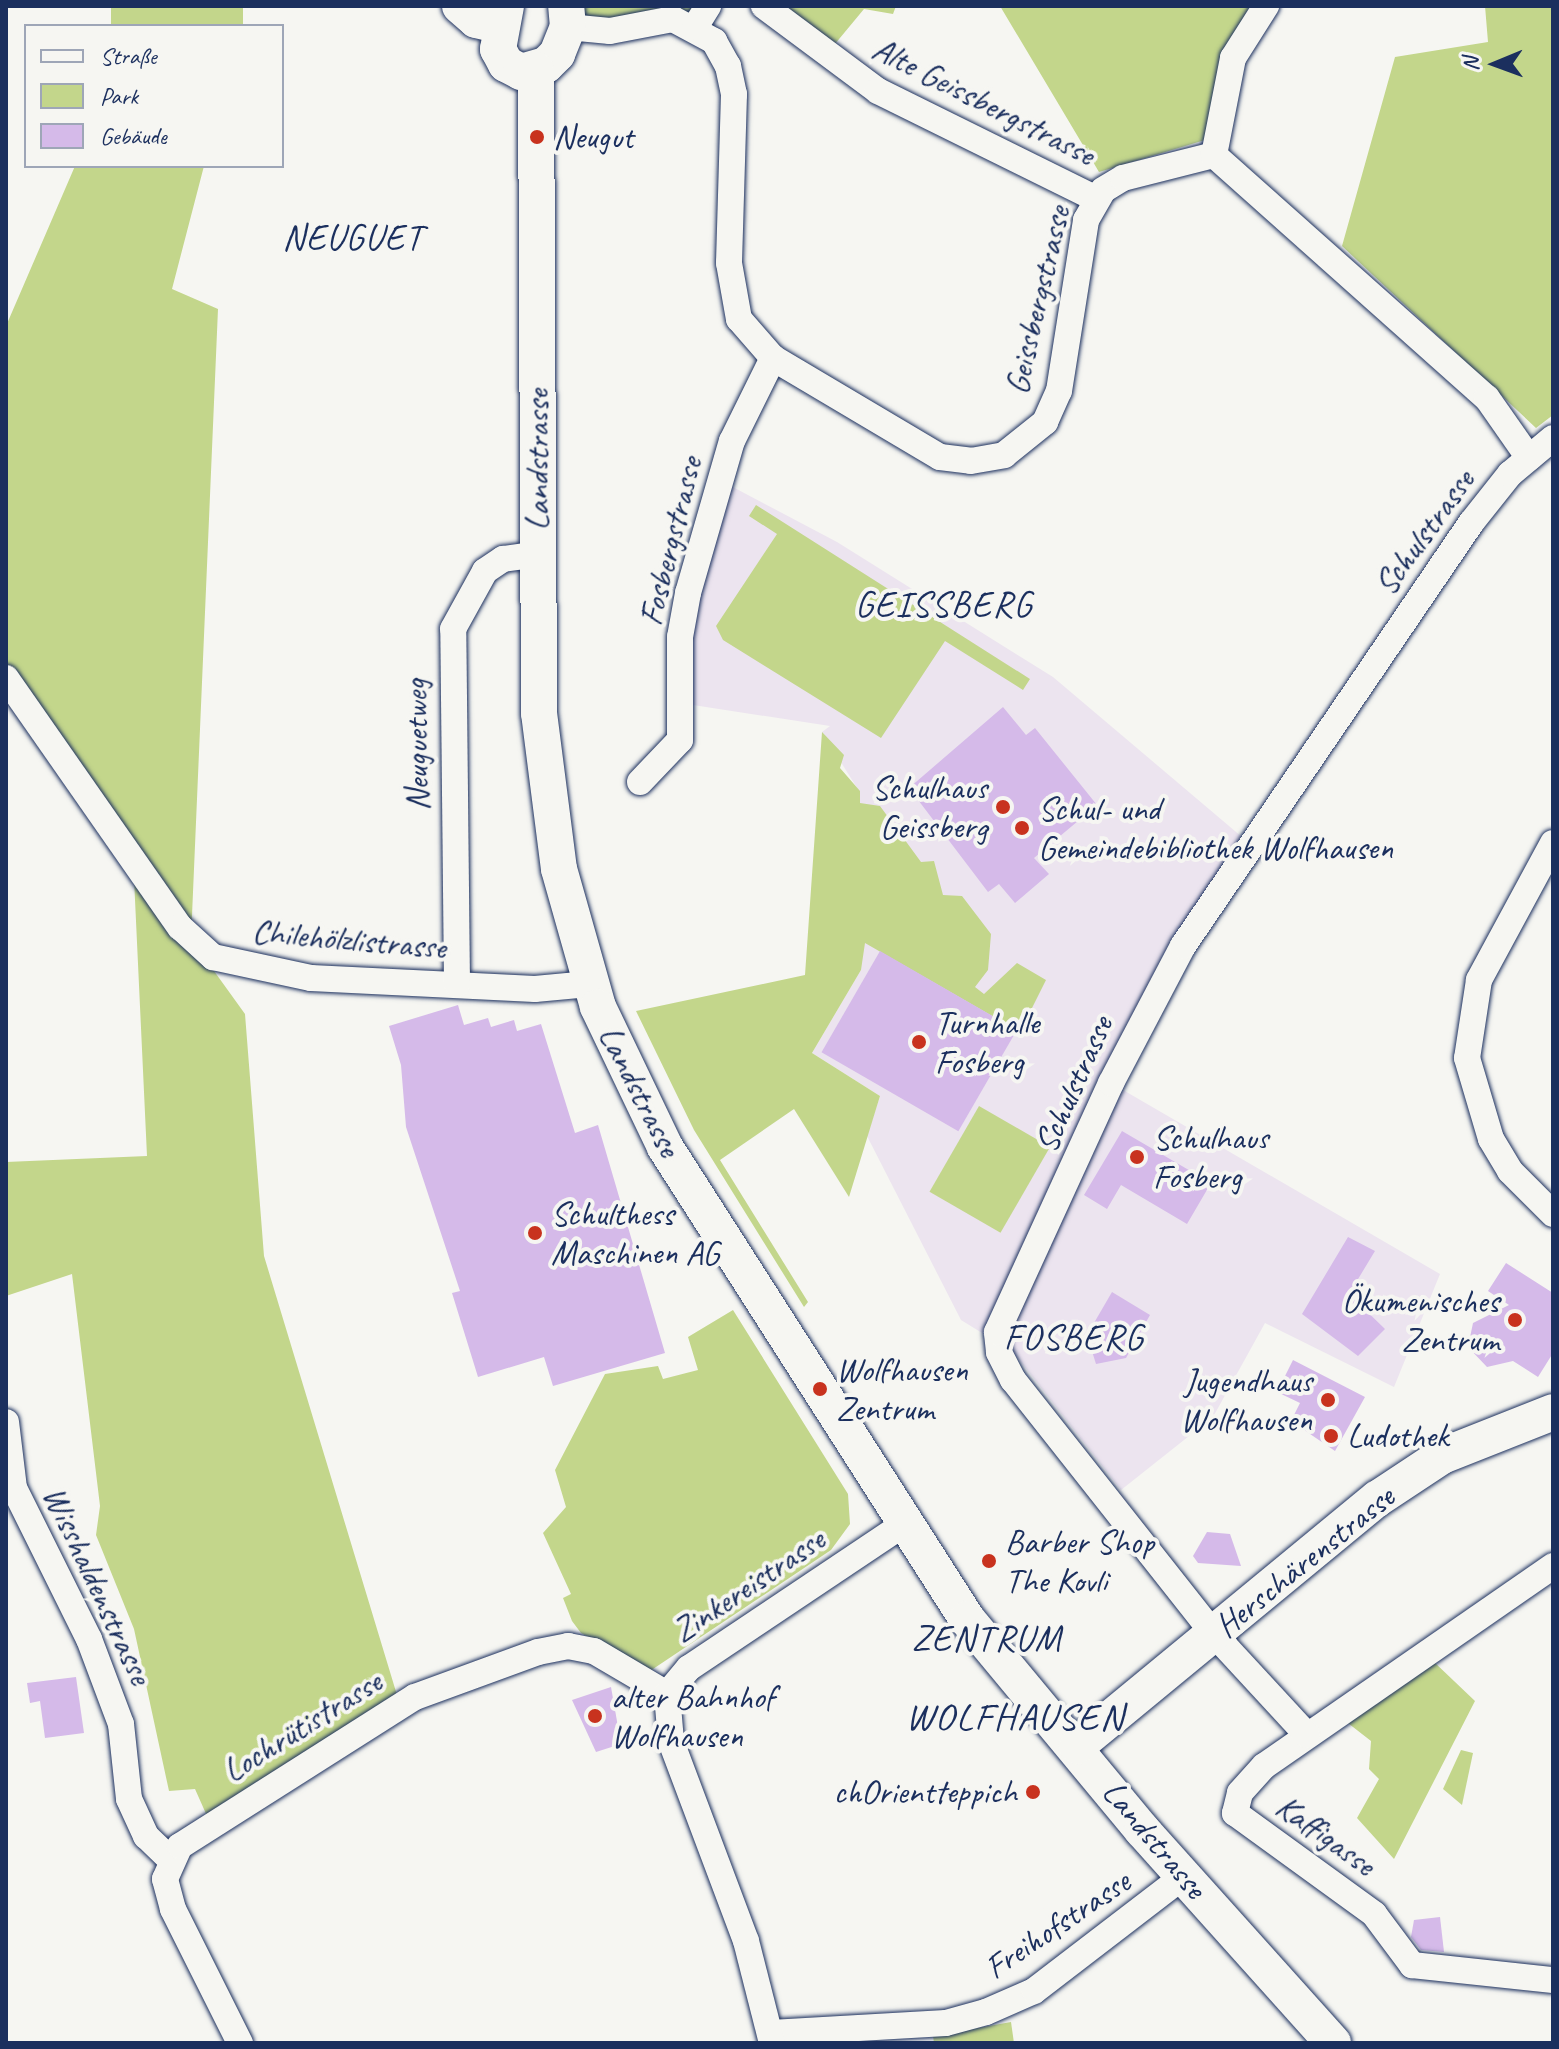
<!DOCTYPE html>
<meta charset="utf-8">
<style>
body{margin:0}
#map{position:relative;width:1559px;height:2049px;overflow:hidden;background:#f6f6f2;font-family:Caveat,sans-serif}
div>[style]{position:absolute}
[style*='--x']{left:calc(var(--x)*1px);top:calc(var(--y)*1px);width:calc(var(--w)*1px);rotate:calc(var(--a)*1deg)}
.built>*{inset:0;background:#ece4ef}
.green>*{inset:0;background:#c3d68b;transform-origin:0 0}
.building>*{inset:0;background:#d5bae9;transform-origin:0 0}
.roads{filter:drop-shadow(0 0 2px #1b2f5e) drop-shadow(0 0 2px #1b2f5e)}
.street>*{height:26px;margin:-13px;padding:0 13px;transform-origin:13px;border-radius:13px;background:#f6f6f2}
.secondary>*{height:36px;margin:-18px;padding:0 18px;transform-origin:18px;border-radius:18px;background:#f6f6f2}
.dots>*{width:22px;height:22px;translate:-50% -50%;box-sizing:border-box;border:4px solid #f6f6f2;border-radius:50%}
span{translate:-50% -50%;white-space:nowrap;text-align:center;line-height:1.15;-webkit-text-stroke:8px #f6f6f2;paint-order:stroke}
.street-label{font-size:34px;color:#1b2f5e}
.poi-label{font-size:34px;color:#1b2f5e}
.left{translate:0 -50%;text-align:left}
.right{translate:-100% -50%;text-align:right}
.neighbourhood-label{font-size:36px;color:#1b2f5e;letter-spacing:2px}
.quarter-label{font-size:38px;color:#1b2f5e;letter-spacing:2px}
.frame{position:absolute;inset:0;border:8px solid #1b2f5e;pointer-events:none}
.legend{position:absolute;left:24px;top:24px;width:260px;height:144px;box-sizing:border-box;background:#f6f6f2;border:2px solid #9ea6b7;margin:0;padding:10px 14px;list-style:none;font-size:24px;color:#1b2f5e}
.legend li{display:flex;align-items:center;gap:16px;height:40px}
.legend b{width:40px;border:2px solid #9ea6b7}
.north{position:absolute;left:1455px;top:24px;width:80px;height:80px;-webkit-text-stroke:6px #f6f6f2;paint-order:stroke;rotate:269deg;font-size:22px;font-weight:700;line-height:32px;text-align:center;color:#1b2f5e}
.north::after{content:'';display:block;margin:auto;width:28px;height:36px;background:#1b2f5e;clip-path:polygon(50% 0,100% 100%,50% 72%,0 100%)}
</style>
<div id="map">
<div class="built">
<div style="clip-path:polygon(729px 485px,837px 542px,1053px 677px,1242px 837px,1111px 1083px,1440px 1274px,1394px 1387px,1265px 1323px,1213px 1417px,1121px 1490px,1013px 1352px,961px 1320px,867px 1136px,880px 1096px,812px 1053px,861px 970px,859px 791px,822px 732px,830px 726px,693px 705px,689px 660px,697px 609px)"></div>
</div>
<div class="green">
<div style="left:111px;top:6px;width:132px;height:20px"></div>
<div style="clip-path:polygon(566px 6px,708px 6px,695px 27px,610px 31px)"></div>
<div style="clip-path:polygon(770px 6px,896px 6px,893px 14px,864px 9px,825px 56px)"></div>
<div style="clip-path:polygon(1000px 6px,1250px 6px,1225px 50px,1205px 140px,1099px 172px)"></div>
<div style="clip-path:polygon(1485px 6px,1553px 6px,1553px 415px,1536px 428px,1342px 246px,1395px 57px,1488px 42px)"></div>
<div style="clip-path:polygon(75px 166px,204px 166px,172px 289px,218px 309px,191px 939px,245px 1014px,264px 1256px,397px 1695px,207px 1816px,195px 1789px,169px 1791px,134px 1629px,96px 1535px,100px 1506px,72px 1274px,6px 1296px,6px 1162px,147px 1156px,133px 857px,6px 693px,6px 326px)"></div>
<div style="clip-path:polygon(756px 505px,1030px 679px,1023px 690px,945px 641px,881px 738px,723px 640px,716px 626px,777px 534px,749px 516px)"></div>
<div style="clip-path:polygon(822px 732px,844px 755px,840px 768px,860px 791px,860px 803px,880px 806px,921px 862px,934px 861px,943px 895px,962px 896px,991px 934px,988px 970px,975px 987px,984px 994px,1017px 963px,1046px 980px,1020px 1032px,865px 943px,861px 970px,812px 1053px,880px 1096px,849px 1197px,794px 1109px,720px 1160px,808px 1302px,804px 1307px,694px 1130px,636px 1011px,805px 975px)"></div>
<div style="left:979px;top:1106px;width:82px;height:99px;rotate:30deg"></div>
<div style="clip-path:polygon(733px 1310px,848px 1494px,850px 1524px,831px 1550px,650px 1671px,581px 1633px,572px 1621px,563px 1598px,571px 1594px,543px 1533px,566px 1507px,555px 1470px,605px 1374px,658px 1366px,663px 1379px,698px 1370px,688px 1337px)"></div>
<div style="clip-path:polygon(1433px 1661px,1475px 1701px,1394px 1859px,1357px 1818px,1379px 1779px,1369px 1769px,1371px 1741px,1344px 1720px)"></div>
<div style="clip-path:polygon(1461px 1750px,1473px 1753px,1462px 1805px,1443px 1789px)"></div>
<div style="clip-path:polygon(1011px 2022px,1014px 2043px,934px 2043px,933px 2036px)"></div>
</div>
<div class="building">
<div style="clip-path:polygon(1003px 707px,1026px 735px,1035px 728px,1097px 805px,1034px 858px,1049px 874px,1015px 903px,999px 884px,988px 892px,909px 788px)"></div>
<div style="left:880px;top:951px;width:158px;height:117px;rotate:30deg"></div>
<div style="clip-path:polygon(458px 1005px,464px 1025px,488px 1018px,491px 1027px,514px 1020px,517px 1031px,541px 1024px,575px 1133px,598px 1125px,665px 1353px,553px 1386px,544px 1357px,478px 1377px,452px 1293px,460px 1291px,406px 1127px,401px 1065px,389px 1026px)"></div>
<div style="clip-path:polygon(1122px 1131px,1211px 1183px,1187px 1224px,1121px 1185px,1107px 1209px,1084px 1195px)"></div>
<div style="clip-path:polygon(1348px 1237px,1375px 1251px,1349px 1294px,1385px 1329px,1358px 1356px,1302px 1314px)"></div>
<div style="clip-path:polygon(1506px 1263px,1553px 1293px,1553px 1353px,1538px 1377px,1513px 1361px,1487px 1367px,1468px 1347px,1473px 1323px,1509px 1305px,1488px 1291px)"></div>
<div style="clip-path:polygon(1112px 1292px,1150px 1315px,1126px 1358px,1096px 1364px,1087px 1335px)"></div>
<div style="clip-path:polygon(1293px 1360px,1365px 1397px,1335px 1451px,1291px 1421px,1300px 1403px,1277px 1392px)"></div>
<div style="clip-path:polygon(1207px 1532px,1230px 1534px,1241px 1566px,1198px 1563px,1193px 1556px)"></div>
<div style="clip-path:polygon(76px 1677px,84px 1733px,45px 1738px,40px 1701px,30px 1703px,27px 1683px)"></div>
<div style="clip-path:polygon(611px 1687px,621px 1744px,596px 1752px,572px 1700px)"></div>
<div style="clip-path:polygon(1440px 1917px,1444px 1952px,1421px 1950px,1411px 1937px,1414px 1920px)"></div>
</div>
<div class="roads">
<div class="street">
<div style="--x:764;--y:6;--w:142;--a:36.7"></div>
<div style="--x:878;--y:91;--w:244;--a:26.3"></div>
<div style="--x:568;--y:27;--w:42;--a:5.4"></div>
<div style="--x:610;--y:31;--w:64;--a:-10.8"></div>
<div style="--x:673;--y:19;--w:47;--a:28.2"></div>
<div style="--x:714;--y:41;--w:29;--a:61"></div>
<div style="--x:728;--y:66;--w:29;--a:78"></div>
<div style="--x:734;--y:94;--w:169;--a:91.7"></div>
<div style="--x:729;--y:263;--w:57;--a:79.9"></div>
<div style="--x:739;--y:319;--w:52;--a:48.9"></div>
<div style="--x:773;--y:358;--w:194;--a:30.7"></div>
<div style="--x:940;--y:457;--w:31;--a:7"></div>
<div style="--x:971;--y:461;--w:34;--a:-10"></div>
<div style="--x:1004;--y:455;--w:53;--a:-38.8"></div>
<div style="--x:1045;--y:422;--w:34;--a:-66"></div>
<div style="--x:1059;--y:391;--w:173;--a:-81"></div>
<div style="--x:1086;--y:220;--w:34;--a:-60"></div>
<div style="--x:1103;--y:190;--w:23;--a:-31"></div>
<div style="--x:1123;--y:178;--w:94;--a:-14.2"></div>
<div style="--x:695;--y:27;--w:25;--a:-58"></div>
<div style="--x:1214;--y:155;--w:365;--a:41.7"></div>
<div style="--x:1487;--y:398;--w:73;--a:55"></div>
<div style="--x:1214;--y:155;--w:99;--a:-78.9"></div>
<div style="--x:1233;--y:58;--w:62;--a:-57.6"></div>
<div style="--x:6;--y:678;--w:304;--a:55.1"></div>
<div style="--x:180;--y:927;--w:45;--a:42.3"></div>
<div style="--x:213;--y:957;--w:100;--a:12.1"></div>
<div style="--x:311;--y:978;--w:224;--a:2.8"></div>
<div style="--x:535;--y:989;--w:54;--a:-5.3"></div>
<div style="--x:640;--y:782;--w:58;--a:-46.4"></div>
<div style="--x:680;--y:740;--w:103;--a:-90"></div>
<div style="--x:680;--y:637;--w:45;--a:-79.7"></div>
<div style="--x:688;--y:593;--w:158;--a:-73.9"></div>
<div style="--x:732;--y:441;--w:93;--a:-63.7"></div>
<div style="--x:1553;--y:843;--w:156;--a:118.4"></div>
<div style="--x:1479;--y:980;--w:79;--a:98.7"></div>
<div style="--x:1467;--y:1058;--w:84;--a:73.5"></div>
<div style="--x:1491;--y:1139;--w:37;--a:59"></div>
<div style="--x:1510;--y:1171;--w:61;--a:45"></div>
<div style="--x:457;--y:984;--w:355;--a:-90.6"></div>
<div style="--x:453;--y:629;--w:66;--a:-61.1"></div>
<div style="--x:485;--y:571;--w:22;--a:-34"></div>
<div style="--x:503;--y:559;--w:34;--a:-8"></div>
<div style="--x:6;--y:1422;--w:66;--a:83.1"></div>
<div style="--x:14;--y:1488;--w:169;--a:63.6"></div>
<div style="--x:89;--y:1639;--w:91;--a:69.4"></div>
<div style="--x:121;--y:1724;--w:75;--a:83.9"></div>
<div style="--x:129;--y:1799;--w:41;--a:65.3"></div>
<div style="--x:146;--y:1836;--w:33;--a:44"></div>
<div style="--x:1553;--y:1566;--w:351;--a:145.3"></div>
<div style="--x:1264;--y:1766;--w:36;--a:132"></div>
<div style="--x:1240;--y:1793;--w:21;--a:104"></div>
<div style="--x:1235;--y:1813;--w:172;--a:36"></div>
<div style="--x:1374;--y:1914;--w:64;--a:53.3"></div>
<div style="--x:1412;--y:1965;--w:142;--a:6.1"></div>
<div style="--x:1307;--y:1735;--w:139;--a:-132.7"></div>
<div style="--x:1213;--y:1633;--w:323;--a:-128.3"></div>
<div style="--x:1013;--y:1380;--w:31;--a:-117"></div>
<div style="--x:999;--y:1352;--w:20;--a:-96"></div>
<div style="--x:997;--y:1332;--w:274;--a:-65.4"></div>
<div style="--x:1111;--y:1083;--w:155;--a:-62.3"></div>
<div style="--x:1183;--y:946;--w:512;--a:-55.75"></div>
<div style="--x:1471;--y:523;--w:63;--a:-51.5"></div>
<div style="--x:1510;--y:474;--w:56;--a:-39.9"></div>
<div style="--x:771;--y:2033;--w:175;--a:-3.3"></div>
<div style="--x:946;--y:2023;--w:41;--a:-15.4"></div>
<div style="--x:986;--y:2012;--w:52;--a:-23.6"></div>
<div style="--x:1034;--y:1991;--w:189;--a:-37.5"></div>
<div style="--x:240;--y:2043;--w:150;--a:-116.6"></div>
<div style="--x:173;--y:1909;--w:31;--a:-105"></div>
<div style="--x:165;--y:1879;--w:36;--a:-66"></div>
<div style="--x:180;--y:1846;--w:278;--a:-32.4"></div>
<div style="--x:415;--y:1697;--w:131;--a:-20.1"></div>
<div style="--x:538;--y:1652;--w:31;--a:-11"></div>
<div style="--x:568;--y:1646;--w:26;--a:11"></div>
<div style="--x:594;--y:1651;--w:85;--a:30.5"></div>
<div style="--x:772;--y:2043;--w:105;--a:-104.3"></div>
<div style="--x:746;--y:1941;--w:214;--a:-110.6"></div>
<div style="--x:671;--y:1741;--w:47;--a:-94.9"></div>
<div style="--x:667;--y:1694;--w:34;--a:-50"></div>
<div style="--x:689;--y:1668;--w:257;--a:-33.8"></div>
</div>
<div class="secondary">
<div style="--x:460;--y:6;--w:21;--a:41"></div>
<div style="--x:476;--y:20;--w:23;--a:13"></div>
<div style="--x:506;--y:6;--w:44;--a:100.5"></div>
<div style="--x:498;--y:49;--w:17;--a:62"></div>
<div style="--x:506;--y:64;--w:17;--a:28"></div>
<div style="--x:521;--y:72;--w:26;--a:-16"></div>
<div style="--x:546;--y:65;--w:16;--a:-45"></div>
<div style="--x:557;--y:54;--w:29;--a:-68"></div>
<div style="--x:568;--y:27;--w:21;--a:-95"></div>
<div style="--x:536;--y:70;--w:643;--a:89.73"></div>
<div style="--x:539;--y:713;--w:157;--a:82.7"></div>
<div style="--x:559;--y:869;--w:143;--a:74.2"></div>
<div style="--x:598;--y:1007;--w:155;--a:64.4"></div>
<div style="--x:665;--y:1147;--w:560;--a:57.39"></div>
<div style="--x:967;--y:1619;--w:274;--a:50.3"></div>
<div style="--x:1142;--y:1830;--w:286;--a:48.1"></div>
<div style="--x:1077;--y:1746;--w:389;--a:-39.5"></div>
<div style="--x:1377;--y:1499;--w:78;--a:-33.5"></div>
<div style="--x:1442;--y:1456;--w:119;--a:-21.6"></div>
</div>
</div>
<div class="dots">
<div style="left:537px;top:137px;background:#c8321e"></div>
<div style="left:1003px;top:807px;background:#c8321e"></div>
<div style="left:1022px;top:828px;background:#c8321e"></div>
<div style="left:919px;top:1042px;background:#c8321e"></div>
<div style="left:1137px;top:1157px;background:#c8321e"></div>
<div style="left:535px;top:1233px;background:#c8321e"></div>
<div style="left:1515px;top:1320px;background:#c8321e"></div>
<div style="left:820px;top:1389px;background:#c8321e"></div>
<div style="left:1328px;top:1400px;background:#c8321e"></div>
<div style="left:1331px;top:1436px;background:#c8321e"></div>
<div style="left:989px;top:1561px;background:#c8321e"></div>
<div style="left:595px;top:1716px;background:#c8321e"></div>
<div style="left:1033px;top:1792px;background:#c8321e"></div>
</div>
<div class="street-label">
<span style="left:984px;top:101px;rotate:27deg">Alte Geissbergstrasse</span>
<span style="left:1037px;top:300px;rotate:-77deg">Geissbergstrasse</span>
<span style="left:537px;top:460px;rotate:-90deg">Landstrasse</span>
<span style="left:1424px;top:532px;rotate:-54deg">Schulstrasse</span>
<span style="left:670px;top:541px;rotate:-76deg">Fosbergstrasse</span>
<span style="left:416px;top:745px;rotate:-91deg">Neuguetweg</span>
<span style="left:349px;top:939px;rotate:5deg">Chilehölzlistrasse</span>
<span style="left:1073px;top:1084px;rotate:-66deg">Schulstrasse</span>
<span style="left:640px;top:1091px;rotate:63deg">Landstrasse</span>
<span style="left:1304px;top:1561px;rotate:-39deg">Herschärenstrasse</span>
<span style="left:98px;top:1585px;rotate:65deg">Wisshaldenstrasse</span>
<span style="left:748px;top:1585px;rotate:-34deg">Zinkereistrasse</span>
<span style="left:302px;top:1726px;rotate:-32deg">Lochrütistrasse</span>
<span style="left:1326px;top:1835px;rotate:36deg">Kaffigasse</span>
<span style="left:1155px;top:1839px;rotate:50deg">Landstrasse</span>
<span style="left:1057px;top:1924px;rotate:-34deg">Freihofstrasse</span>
</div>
<div class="poi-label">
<span class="left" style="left:553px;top:137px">Neugut</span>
<span class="right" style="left:987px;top:807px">Schulhaus<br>Geissberg</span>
<span class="left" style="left:1038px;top:828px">Schul- und<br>Gemeindebibliothek Wolfhausen</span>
<span class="left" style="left:935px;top:1042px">Turnhalle<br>Fosberg</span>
<span class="left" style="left:1153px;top:1157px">Schulhaus<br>Fosberg</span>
<span class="left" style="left:551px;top:1233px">Schulthess<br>Maschinen AG</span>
<span class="right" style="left:1499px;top:1320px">Ökumenisches<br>Zentrum</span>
<span class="left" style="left:836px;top:1389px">Wolfhausen<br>Zentrum</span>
<span class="right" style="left:1312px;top:1400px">Jugendhaus<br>Wolfhausen</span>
<span class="left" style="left:1347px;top:1436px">Ludothek</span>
<span class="left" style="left:1005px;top:1561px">Barber Shop<br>The Kovli</span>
<span class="left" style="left:611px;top:1716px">alter Bahnhof<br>Wolfhausen</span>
<span class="right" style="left:1017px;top:1792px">chOrientteppich</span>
</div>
<div class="neighbourhood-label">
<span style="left:353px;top:238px">NEUGUET</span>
<span style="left:944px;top:605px">GEISSBERG</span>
<span style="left:1074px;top:1338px">FOSBERG</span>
<span style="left:987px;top:1639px">ZENTRUM</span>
</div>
<div class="quarter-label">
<span style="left:1015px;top:1717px">WOLFHAUSEN</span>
</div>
<div class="frame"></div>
<ul class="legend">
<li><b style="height:10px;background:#f6f6f2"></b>Straße</li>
<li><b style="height:22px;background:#c3d68b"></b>Park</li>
<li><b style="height:22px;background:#d5bae9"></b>Gebäude</li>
</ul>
<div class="north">N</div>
</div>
